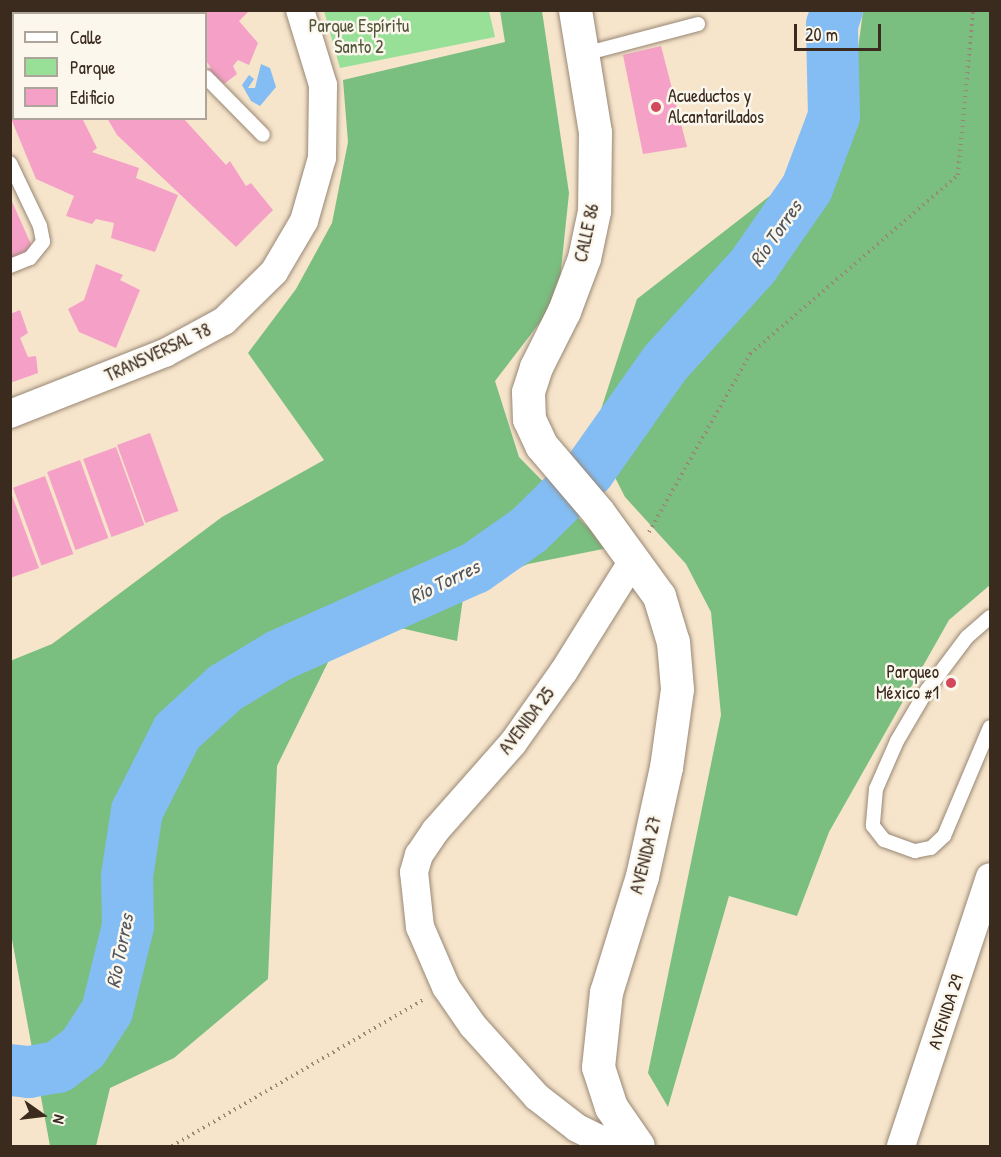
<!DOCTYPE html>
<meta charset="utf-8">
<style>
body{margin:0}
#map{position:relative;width:1001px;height:1157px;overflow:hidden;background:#f6e4cb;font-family:"Patrick Hand",sans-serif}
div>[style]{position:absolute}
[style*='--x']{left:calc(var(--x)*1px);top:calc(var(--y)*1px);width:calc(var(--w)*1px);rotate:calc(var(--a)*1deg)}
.green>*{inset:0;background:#98df98}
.forest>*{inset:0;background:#7abe80}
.water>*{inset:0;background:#83bdf4}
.river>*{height:52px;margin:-26px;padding:0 26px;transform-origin:26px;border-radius:26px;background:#83bdf4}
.building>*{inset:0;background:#f5a1c7;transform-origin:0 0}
.path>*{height:4px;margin-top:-2px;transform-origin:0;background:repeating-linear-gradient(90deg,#988774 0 1.5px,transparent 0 6px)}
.roads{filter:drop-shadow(0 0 2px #988774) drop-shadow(0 0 2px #988774)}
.lane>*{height:14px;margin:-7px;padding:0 7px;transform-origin:7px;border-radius:7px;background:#fff}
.street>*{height:28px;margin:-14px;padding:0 14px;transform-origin:14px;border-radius:14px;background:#fff}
.secondary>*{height:33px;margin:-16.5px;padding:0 16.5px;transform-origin:16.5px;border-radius:16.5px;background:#fff}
.dots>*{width:16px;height:16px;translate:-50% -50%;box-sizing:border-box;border:3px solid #fbf7ec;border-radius:50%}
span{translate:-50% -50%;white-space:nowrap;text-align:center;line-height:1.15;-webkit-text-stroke:5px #fbf7ec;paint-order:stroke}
.park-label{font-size:18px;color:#52573c}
.poi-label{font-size:18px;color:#3b2a1e}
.left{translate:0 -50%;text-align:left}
.right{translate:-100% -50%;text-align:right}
.street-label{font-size:18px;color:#3b2a1e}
.water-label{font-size:20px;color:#51565e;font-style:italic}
.frame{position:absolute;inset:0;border:12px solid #3b2a1e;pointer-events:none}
.legend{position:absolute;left:12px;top:12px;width:195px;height:108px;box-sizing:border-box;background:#fbf7ec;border:2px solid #aea59a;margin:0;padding:8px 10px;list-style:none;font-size:18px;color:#3b2a1e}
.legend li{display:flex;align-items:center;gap:12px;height:30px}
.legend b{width:30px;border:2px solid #aea59a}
.north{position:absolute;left:12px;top:1085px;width:60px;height:60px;-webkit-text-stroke:4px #fbf7ec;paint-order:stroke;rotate:104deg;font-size:16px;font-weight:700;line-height:24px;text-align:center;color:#3b2a1e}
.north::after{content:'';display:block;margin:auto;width:21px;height:27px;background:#3b2a1e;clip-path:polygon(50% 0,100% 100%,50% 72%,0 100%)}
.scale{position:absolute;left:794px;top:24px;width:87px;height:27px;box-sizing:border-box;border:3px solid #3b2a1e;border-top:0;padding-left:8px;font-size:18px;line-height:21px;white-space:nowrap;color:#3b2a1e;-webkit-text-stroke:4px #fbf7ec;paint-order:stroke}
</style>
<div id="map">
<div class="green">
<div style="clip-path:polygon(324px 11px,489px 11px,495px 37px,340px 68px)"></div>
</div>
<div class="forest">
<div style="clip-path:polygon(500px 11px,542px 11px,569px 193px,558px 299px,495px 381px,519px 457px,608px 548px,528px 564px,464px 591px,457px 641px,392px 626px,332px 654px,277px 766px,268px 979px,174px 1058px,110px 1088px,96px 1146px,50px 1146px,11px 934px,10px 661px,52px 644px,222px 517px,324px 460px,248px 353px,296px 289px,332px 223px,348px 142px,343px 80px,505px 42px)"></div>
<div style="clip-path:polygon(863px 11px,990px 11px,990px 585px,949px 620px,829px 832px,797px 916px,729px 896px,668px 1107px,648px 1073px,721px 715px,711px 612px,686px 564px,625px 497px,593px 434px,637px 299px,784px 185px,849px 119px)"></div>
</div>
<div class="water">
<div style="clip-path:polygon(261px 64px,270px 68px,276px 87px,260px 106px,251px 101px,242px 85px,249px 75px,254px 79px,248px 88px,255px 88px)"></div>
</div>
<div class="river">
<div style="--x:10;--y:1070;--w:19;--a:6"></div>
<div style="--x:29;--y:1072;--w:29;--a:-10"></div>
<div style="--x:58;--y:1067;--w:31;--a:-37"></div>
<div style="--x:83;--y:1048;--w:44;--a:-57"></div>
<div style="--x:107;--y:1011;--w:88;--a:-76.1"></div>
<div style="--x:128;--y:926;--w:50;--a:-91.1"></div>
<div style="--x:127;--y:876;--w:66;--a:-81.3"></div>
<div style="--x:137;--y:811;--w:89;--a:-63.1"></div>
<div style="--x:177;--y:732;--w:65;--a:-42.5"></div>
<div style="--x:225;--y:688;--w:62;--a:-31.1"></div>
<div style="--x:278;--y:656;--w:216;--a:-24.1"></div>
<div style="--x:475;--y:568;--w:66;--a:-35.1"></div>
<div style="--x:529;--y:530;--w:84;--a:-44.5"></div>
<div style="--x:589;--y:471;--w:133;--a:-54.8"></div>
<div style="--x:666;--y:362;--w:130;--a:-47.8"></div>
<div style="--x:753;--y:266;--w:95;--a:-55.3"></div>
<div style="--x:807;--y:188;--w:77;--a:-69.4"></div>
<div style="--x:834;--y:116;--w:91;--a:-91.3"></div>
<div style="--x:832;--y:25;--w:16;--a:-72"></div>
</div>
<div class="building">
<div style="clip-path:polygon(59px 10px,105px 10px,56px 14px)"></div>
<div style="clip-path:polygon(162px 10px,250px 10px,239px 21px,258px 43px,249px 65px,238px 60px,233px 66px,237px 74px,224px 84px,215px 75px,210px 78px,207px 69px,211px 68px,206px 61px,206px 14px)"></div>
<div style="clip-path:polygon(661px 46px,687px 147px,643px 154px,623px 55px)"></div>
<div style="clip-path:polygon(14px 49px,14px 118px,82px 118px,97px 148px,92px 152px,139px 168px,136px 178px,178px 195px,155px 252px,111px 238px,114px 223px,96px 219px,92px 224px,66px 216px,74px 196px,36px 179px,10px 116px)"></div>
<div style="clip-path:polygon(107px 118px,183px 118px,226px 165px,230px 161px,246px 186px,251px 183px,273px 210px,236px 247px,117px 135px)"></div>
<div style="clip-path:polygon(10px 197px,34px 251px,10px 262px)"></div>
<div style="clip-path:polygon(96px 264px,123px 275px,120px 280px,140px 290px,116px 348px,79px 332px,68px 309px,84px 300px)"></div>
<div style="clip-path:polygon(20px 310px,28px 333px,20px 338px,28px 357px,36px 356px,38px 373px,10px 383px,10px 314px)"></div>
<div style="left:150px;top:433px;width:83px;height:35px;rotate:70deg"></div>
<div style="left:116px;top:447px;width:83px;height:35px;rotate:70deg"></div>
<div style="left:80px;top:460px;width:83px;height:35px;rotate:70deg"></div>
<div style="left:45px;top:476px;width:83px;height:34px;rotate:70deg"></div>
<div style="clip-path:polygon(10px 490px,39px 568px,10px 578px)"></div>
</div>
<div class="path">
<div style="--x:649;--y:532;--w:205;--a:-60.4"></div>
<div style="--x:750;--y:354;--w:274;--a:-40.7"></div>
<div style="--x:958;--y:175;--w:166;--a:-84.8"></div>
<div style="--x:172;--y:1146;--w:290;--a:-30.2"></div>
</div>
<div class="roads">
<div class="lane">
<div style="--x:143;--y:10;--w:5;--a:53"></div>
<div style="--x:584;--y:54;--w:118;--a:-14.7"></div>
<div style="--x:206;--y:77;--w:81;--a:45.5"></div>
<div style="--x:10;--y:163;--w:70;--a:64.5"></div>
<div style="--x:40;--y:226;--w:16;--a:79"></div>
<div style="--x:43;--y:242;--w:21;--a:129"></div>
<div style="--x:30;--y:258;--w:22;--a:158"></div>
<div style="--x:990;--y:617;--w:30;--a:139"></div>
<div style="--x:967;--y:637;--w:66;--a:127"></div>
<div style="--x:927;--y:690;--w:59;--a:120.5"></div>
<div style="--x:897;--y:741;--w:52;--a:113.6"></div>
<div style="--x:876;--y:789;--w:37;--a:95"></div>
<div style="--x:873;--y:826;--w:18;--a:52"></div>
<div style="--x:884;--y:840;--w:33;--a:20"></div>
<div style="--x:915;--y:851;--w:16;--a:-11"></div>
<div style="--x:931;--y:848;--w:18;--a:-43"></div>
<div style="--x:944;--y:836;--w:118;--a:-67.1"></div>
</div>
<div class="street">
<div style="--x:10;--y:414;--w:167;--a:-21.5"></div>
<div style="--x:165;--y:353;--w:67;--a:-28.5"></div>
<div style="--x:224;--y:321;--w:70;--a:-44.4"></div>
<div style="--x:274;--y:272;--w:59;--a:-59.5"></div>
<div style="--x:304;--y:221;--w:66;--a:-74.1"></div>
<div style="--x:322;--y:158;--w:73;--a:-89.2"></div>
<div style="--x:323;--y:85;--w:78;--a:-107"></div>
<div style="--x:614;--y:1146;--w:41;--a:-154.1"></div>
<div style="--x:577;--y:1128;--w:51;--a:-142.2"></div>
<div style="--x:537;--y:1097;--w:96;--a:-132"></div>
<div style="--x:473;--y:1026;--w:47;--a:-124.7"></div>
<div style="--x:446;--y:987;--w:65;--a:-113.4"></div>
<div style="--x:420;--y:927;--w:55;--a:-96.2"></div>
<div style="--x:414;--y:872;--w:18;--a:-74"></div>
<div style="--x:419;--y:855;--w:30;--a:-56"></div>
<div style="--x:436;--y:830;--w:116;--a:-48.5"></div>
<div style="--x:513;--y:743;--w:88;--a:-54.7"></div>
<div style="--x:564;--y:671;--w:128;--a:-58"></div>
<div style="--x:901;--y:1146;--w:283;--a:-71.7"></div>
</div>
<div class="secondary">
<div style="--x:575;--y:10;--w:124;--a:80.7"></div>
<div style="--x:595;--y:132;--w:79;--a:90.7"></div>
<div style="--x:594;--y:211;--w:48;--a:102"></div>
<div style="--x:584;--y:258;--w:57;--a:110.7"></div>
<div style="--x:564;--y:311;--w:63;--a:116.6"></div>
<div style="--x:536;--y:367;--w:26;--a:108"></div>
<div style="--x:528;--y:392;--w:27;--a:88"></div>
<div style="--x:529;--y:419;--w:29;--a:65"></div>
<div style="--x:541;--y:445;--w:88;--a:49.6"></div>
<div style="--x:598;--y:512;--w:104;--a:54"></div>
<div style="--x:659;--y:596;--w:48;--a:73.1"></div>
<div style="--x:673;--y:642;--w:47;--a:85.1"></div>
<div style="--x:677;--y:689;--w:79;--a:98"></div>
<div style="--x:666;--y:767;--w:112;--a:102.4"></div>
<div style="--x:642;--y:876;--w:121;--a:107.2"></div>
<div style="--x:606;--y:992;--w:75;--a:96.1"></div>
<div style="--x:598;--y:1067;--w:42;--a:72"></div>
<div style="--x:611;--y:1107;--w:47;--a:55.3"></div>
</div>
</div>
<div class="dots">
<div style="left:656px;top:107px;background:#d1495b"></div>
<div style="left:951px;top:683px;background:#d1495b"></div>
</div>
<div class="park-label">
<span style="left:359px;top:37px">Parque Espíritu<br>Santo 2</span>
</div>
<div class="poi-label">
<span class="left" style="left:668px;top:107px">Acueductos y<br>Alcantarillados</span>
<span class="right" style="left:939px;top:683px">Parqueo<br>México #1</span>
</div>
<div class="street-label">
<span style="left:587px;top:233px;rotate:-78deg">CALLE 86</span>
<span style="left:158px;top:353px;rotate:-25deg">TRANSVERSAL 78</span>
<span style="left:527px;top:721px;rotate:-53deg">AVENIDA 25</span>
<span style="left:646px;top:855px;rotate:-76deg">AVENIDA 27</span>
<span style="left:946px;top:1012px;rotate:-72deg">AVENIDA 29</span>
</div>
<div class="water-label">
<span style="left:775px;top:233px;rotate:-55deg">Río Torres</span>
<span style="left:444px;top:581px;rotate:-26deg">Río Torres</span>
<span style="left:119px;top:951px;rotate:-79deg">Río Torres</span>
</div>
<div class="frame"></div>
<ul class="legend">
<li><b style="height:8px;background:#fff"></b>Calle</li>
<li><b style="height:16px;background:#98df98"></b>Parque</li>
<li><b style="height:16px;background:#f5a1c7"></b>Edificio</li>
</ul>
<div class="north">N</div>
<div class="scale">20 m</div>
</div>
